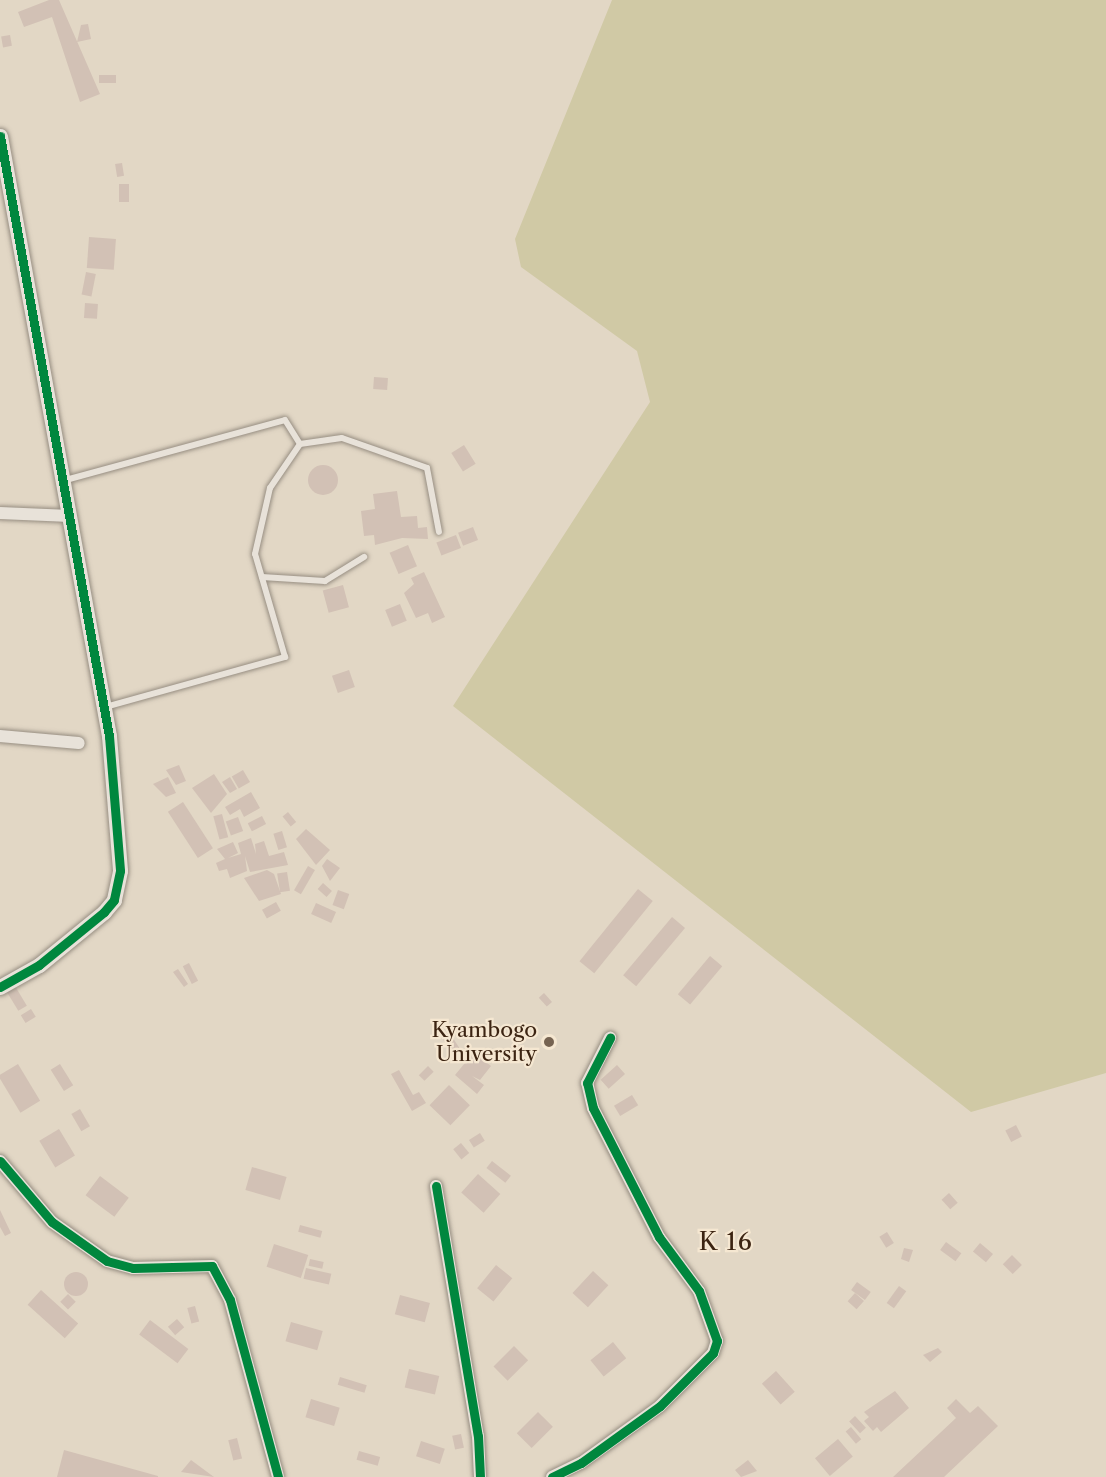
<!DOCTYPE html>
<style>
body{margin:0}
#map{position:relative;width:1106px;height:1477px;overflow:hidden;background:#e2d7c5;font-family:"Libre Caslon Text",serif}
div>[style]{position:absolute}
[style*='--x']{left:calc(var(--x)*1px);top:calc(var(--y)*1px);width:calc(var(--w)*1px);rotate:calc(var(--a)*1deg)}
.green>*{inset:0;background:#d0c9a5}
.building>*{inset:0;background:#d2c1b5;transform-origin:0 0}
.round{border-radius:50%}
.roads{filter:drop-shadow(0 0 2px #978e82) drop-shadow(0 0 2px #978e82)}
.service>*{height:6px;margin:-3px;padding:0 3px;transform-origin:3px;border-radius:3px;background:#e8e2d9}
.minor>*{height:12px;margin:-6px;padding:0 6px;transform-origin:6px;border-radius:6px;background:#e8e2d9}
.tertiary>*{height:15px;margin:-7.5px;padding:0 7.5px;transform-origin:7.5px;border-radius:7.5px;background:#e8e2d9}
.cycleway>*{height:9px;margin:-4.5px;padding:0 4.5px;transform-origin:4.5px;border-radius:4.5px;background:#00873e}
.dots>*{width:16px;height:16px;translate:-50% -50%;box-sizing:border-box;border:3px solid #f5e7d1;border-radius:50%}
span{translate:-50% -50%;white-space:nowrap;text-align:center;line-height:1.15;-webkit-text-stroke:4.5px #f5e7d1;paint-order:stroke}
.poi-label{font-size:21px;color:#3c2412}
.right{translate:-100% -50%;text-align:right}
.quarter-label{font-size:24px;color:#3c2412;letter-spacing:1.5px}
</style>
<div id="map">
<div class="green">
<div style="clip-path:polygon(612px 0,1106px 0,1106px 1073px,971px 1112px,453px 706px,650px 402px,637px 351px,521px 267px,515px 239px)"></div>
</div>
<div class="building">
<div style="clip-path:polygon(49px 0,59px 0,100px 94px,80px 102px,52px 17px,24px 27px,18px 12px)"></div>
<div style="clip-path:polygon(88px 24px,91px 39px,77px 42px,81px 25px)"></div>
<div style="left:10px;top:35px;width:11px;height:9px;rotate:80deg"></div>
<div style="left:116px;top:75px;width:8px;height:17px;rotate:90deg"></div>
<div style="left:122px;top:163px;width:13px;height:7px;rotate:81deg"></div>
<div style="left:129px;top:184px;width:18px;height:10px;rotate:90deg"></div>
<div style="left:89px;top:237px;width:27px;height:31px;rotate:4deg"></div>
<div style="left:86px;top:272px;width:10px;height:23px;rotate:11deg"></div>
<div style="left:85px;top:303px;width:13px;height:15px;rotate:4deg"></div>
<div style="left:374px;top:377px;width:14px;height:12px;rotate:4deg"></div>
<div style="left:464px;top:445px;width:22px;height:15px;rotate:58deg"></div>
<div class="round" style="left:308px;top:465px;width:30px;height:30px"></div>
<div style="clip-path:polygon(397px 491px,401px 517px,417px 516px,418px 528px,427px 527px,428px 539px,402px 538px,375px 545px,374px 535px,364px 536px,361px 511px,375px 509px,373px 494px)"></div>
<div style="left:473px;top:527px;width:14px;height:16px;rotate:69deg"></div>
<div style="left:456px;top:535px;width:14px;height:21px;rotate:69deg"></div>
<div style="left:408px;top:545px;width:23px;height:20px;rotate:67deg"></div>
<div style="clip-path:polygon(424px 572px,445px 617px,432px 623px,428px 613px,416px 618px,404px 593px,414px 584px,411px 578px)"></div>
<div style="left:343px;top:585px;width:23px;height:21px;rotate:75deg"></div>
<div style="left:400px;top:604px;width:18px;height:16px;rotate:68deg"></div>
<div style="left:349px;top:670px;width:18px;height:18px;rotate:71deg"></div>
<div style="clip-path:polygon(179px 765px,186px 781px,176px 785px,166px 770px)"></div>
<div style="left:243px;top:770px;width:14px;height:13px;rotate:60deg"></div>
<div style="clip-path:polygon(214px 774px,227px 794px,211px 813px,192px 788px)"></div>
<div style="clip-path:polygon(168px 777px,176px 793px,166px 797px,153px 784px)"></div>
<div style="clip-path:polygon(230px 777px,237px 789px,230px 793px,222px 782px)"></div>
<div style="clip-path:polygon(251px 792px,260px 808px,244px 817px,240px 809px,230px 815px,225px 807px)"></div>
<div style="left:183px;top:802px;width:55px;height:18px;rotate:57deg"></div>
<div style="left:288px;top:812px;width:13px;height:7px;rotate:51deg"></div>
<div style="left:222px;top:814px;width:24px;height:9px;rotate:75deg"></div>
<div style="left:262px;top:816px;width:9px;height:16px;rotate:63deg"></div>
<div style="left:238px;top:817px;width:15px;height:13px;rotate:70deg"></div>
<div style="clip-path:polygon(306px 829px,330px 850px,316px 865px,296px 839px)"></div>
<div style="left:282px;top:831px;width:17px;height:9px;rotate:73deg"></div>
<div style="clip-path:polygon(251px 838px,256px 854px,255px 844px,264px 841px,269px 856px,284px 852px,288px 865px,250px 872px,245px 856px,247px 871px,230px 878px,227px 869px,219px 871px,216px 863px,225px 859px,217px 849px,233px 842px,238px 853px,228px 858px,241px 854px,238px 843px)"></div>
<div style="clip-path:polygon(327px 859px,340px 868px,330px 881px,322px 866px)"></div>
<div style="left:308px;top:866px;width:8px;height:28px;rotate:30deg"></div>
<div style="clip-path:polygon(267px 870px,274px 874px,281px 894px,259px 901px,244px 878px)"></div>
<div style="left:287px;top:872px;width:19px;height:10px;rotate:81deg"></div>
<div style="left:323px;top:883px;width:12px;height:8px;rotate:42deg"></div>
<div style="left:638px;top:889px;width:19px;height:93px;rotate:39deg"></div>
<div style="left:338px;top:890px;width:12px;height:16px;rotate:20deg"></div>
<div style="left:276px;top:902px;width:10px;height:16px;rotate:61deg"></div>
<div style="left:316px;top:903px;width:22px;height:12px;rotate:24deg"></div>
<div style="left:672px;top:917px;width:17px;height:76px;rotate:40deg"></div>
<div style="left:710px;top:956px;width:16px;height:50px;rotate:40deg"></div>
<div style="left:189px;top:963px;width:20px;height:7px;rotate:63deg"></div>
<div style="clip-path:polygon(178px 969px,188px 984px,184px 987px,173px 972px)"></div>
<div style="left:15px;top:986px;width:23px;height:10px;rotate:59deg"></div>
<div style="left:544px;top:993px;width:12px;height:7px;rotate:48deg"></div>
<div style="left:31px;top:1009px;width:9px;height:12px;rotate:58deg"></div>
<div style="left:449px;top:1032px;width:20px;height:9px;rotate:57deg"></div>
<div style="clip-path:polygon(474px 1052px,491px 1066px,480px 1080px,472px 1076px,484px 1085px,477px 1094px,455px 1075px)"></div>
<div style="left:18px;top:1064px;width:43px;height:23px;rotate:59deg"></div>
<div style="left:60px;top:1064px;width:25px;height:11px;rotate:58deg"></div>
<div style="left:617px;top:1065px;width:12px;height:22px;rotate:48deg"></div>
<div style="left:428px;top:1066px;width:8px;height:13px;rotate:45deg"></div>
<div style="clip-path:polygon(399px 1070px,413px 1095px,419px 1092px,426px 1103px,412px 1111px,391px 1074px)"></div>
<div style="left:449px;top:1085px;width:29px;height:28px;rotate:44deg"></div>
<div style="left:632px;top:1095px;width:12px;height:21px;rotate:59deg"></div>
<div style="left:80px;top:1109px;width:20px;height:10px;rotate:60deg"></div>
<div style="left:1016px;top:1125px;width:13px;height:12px;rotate:63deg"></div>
<div style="left:59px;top:1129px;width:31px;height:23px;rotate:59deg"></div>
<div style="left:480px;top:1133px;width:9px;height:13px;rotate:58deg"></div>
<div style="left:461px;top:1143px;width:13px;height:10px;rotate:51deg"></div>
<div style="left:492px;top:1161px;width:24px;height:9px;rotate:38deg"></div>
<div style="left:252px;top:1167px;width:36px;height:24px;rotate:16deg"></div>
<div style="left:478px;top:1174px;width:30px;height:25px;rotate:42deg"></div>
<div style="left:100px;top:1176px;width:36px;height:24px;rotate:37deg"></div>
<div style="left:949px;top:1193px;width:13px;height:10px;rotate:48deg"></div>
<div style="clip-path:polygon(0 1210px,11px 1233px,5px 1236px,0 1227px)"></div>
<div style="left:300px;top:1225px;width:23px;height:7px;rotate:15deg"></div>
<div style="left:887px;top:1232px;width:13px;height:9px;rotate:58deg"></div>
<div style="left:946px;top:1242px;width:19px;height:10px;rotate:36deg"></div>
<div style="left:980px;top:1243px;width:17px;height:11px;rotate:40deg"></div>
<div style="left:274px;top:1244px;width:36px;height:24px;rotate:18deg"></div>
<div style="clip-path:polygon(904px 1248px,913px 1250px,909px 1262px,901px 1259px)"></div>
<div style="left:1012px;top:1255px;width:14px;height:13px;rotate:45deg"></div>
<div style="left:310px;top:1259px;width:14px;height:7px;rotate:12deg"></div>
<div style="left:496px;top:1265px;width:21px;height:30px;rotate:39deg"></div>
<div style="left:306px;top:1268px;width:26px;height:11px;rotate:13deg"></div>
<div style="left:593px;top:1271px;width:21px;height:30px;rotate:43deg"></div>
<div class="round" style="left:64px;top:1272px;width:24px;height:24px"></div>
<div style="left:857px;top:1282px;width:17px;height:10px;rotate:36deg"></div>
<div style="left:899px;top:1286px;width:9px;height:21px;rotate:36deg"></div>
<div style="left:41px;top:1290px;width:50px;height:20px;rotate:42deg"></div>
<div style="left:855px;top:1293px;width:12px;height:11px;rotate:42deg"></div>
<div style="left:68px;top:1294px;width:11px;height:11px;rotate:45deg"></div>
<div style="left:400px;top:1295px;width:31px;height:20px;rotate:15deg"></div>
<div style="left:195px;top:1306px;width:16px;height:8px;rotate:75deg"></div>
<div style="left:177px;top:1319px;width:11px;height:12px;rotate:49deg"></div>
<div style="left:150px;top:1320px;width:48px;height:18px;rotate:37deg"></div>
<div style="left:291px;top:1322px;width:33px;height:20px;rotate:16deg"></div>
<div style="left:613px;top:1342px;width:21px;height:29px;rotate:51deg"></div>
<div style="left:514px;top:1346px;width:20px;height:29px;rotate:45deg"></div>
<div style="clip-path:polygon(938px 1348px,942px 1352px,930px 1362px,923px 1355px)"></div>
<div style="left:409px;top:1369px;width:31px;height:19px;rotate:13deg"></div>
<div style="left:776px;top:1371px;width:28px;height:19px;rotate:48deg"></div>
<div style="left:340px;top:1377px;width:28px;height:8px;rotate:17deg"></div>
<div style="clip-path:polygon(895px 1391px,909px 1408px,881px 1432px,877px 1427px,873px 1431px,864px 1421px,869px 1417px,864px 1412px)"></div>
<div style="left:311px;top:1399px;width:30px;height:19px;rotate:17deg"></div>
<div style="clip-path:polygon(956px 1399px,970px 1413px,978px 1406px,998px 1426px,944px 1477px,893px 1477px,956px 1418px,947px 1408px)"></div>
<div style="left:538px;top:1412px;width:21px;height:30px;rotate:45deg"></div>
<div style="left:855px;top:1416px;width:16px;height:8px;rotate:47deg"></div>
<div style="left:851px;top:1427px;width:16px;height:7px;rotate:50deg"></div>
<div style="left:461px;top:1434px;width:14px;height:9px;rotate:78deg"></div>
<div style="left:237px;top:1438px;width:21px;height:9px;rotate:76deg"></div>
<div style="left:838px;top:1439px;width:23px;height:30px;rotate:50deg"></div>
<div style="left:421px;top:1441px;width:25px;height:16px;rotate:18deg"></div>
<div style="clip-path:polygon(64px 1450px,158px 1476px,158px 1477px,57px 1477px)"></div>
<div style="left:359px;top:1451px;width:22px;height:9px;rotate:16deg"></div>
<div style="clip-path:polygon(191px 1460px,214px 1477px,181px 1472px)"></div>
<div style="clip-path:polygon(748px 1460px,757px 1471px,741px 1477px,735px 1470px)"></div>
</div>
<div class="roads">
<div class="service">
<div style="--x:62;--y:481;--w:231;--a:-15.3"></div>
<div style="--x:285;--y:420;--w:28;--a:58"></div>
<div style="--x:262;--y:577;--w:63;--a:3.6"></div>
<div style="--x:325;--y:581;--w:46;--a:-31.6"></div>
<div style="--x:105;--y:707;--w:187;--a:-15.5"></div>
<div style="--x:285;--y:657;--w:107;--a:-106.2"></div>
<div style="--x:255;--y:554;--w:68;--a:-77.2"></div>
<div style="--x:270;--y:488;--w:53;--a:-55.7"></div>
<div style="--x:300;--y:444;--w:42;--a:-8.1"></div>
<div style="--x:342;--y:438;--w:90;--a:19.4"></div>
<div style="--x:427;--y:468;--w:65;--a:79.4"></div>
</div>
<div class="minor">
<div style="--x:0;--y:513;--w:70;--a:2.5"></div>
<div style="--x:0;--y:736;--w:79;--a:5.1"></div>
<div style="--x:0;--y:1161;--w:80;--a:49.6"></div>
<div style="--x:52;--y:1222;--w:67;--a:35.3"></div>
<div style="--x:107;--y:1261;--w:27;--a:15"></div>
<div style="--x:133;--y:1268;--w:79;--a:-1.5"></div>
<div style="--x:212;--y:1266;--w:38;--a:62"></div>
<div style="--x:230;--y:1300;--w:183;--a:74.8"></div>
<div style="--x:436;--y:1186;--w:254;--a:80.5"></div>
<div style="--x:478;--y:1436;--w:41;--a:87.2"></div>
<div style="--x:552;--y:1477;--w:32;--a:-26"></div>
<div style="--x:581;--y:1463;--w:97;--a:-35.8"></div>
<div style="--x:660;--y:1406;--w:75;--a:-45"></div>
<div style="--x:713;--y:1353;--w:13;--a:-72"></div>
<div style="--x:717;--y:1341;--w:53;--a:-109.8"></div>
<div style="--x:699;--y:1291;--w:67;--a:-126.5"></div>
<div style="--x:659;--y:1237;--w:145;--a:-117.1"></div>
<div style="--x:593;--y:1108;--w:26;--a:-103"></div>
<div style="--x:587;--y:1083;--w:51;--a:-62.9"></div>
</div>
<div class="tertiary">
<div style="--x:0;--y:136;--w:610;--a:79.7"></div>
<div style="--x:109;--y:736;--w:135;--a:85.3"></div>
<div style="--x:120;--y:871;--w:30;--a:102"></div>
<div style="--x:114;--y:900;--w:16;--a:130"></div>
<div style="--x:104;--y:912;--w:84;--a:140.8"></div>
<div style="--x:39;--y:965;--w:45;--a:150.6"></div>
</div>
</div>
<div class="cycleway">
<div style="--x:0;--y:136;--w:610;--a:79.7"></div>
<div style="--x:109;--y:736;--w:135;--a:85.3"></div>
<div style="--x:120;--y:871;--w:30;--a:102"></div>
<div style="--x:114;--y:900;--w:16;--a:130"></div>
<div style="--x:104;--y:912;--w:84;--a:140.8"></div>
<div style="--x:39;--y:965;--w:45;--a:150.6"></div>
<div style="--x:0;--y:1161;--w:80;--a:49.6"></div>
<div style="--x:52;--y:1222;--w:67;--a:35.3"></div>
<div style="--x:107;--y:1261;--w:27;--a:15"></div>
<div style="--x:133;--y:1268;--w:79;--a:-1.5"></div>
<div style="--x:212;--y:1266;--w:38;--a:62"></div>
<div style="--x:230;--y:1300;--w:183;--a:74.8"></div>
<div style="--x:436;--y:1186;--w:254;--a:80.5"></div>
<div style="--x:478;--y:1436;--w:41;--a:87.2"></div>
<div style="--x:552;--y:1477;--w:32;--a:-26"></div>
<div style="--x:581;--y:1463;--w:97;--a:-35.8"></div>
<div style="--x:660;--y:1406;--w:75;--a:-45"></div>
<div style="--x:713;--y:1353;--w:13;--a:-72"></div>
<div style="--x:717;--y:1341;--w:53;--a:-109.8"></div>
<div style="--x:699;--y:1291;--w:67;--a:-126.5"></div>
<div style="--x:659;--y:1237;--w:145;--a:-117.1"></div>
<div style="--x:593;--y:1108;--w:26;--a:-103"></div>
<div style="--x:587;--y:1083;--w:51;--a:-62.9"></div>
</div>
<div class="dots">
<div style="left:549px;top:1042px;background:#766351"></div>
</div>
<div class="poi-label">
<span class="right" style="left:537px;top:1042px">Kyambogo<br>University</span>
</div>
<div class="quarter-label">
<span style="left:726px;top:1242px">K 16</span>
</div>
</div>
